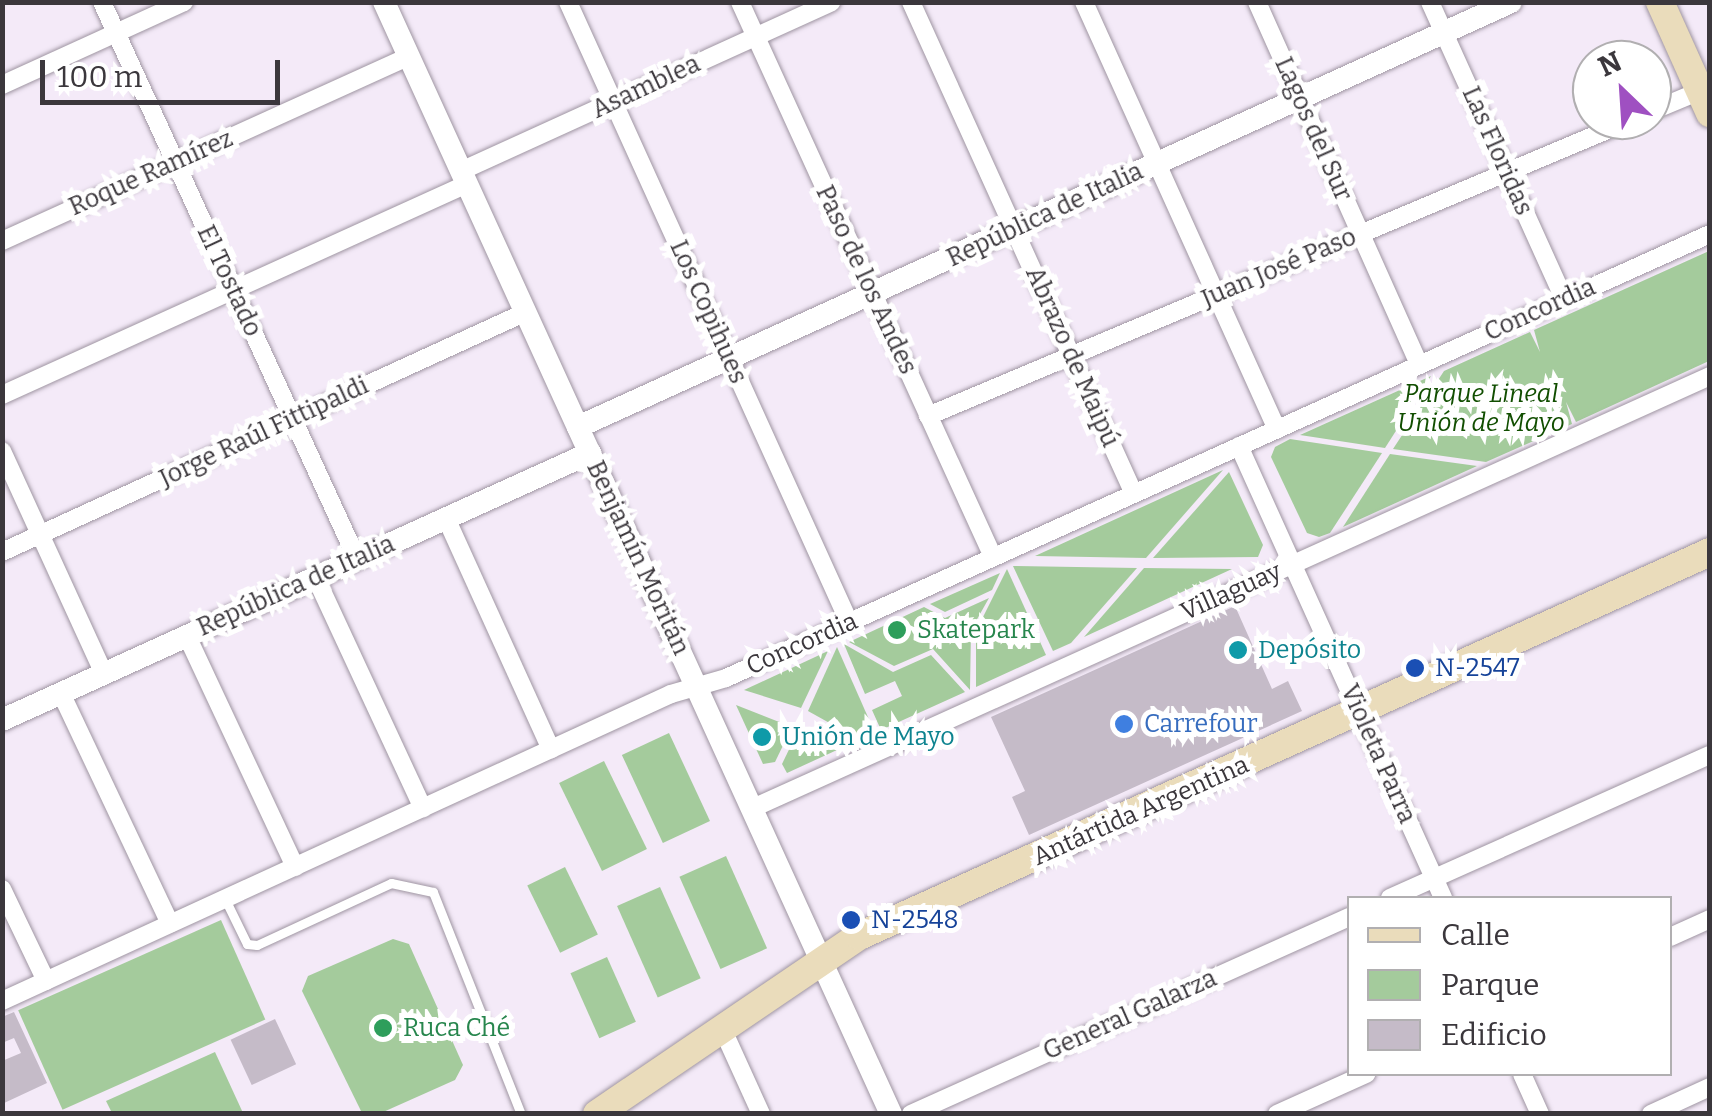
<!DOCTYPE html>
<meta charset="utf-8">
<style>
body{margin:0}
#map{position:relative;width:1712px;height:1116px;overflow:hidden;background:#f4eaf8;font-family:Bitter,serif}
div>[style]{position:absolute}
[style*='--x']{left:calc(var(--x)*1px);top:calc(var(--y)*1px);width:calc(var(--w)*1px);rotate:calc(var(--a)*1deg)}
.green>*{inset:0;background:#a4cb9c;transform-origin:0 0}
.building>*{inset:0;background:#c5bbc8;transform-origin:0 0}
.roads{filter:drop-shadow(0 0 2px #9f95a2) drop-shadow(0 0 2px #9f95a2)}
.service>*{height:9px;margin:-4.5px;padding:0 4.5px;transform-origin:4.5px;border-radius:4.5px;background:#fff}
.minor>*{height:18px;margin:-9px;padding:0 9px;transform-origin:9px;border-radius:9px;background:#fff}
.tertiary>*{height:22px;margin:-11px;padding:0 11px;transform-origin:11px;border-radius:11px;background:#fff}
.secondary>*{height:28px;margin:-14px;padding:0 14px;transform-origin:14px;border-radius:14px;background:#eadcbb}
.dots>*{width:28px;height:28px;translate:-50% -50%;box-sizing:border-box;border:5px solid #fff;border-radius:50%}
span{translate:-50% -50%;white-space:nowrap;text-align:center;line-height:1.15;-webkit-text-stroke:10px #fff;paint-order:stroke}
.street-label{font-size:25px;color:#3b373c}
.park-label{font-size:25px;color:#114e00;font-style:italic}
.leisure-label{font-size:25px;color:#27864d}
.left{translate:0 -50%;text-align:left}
.culture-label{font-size:25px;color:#0d838f}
.transit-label{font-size:25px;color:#164399}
.shop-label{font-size:25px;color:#366cbe}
.frame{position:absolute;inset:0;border:5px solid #3b373c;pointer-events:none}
.legend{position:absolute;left:1347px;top:896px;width:325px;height:180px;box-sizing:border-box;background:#fff;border:2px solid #b1afb1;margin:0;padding:12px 18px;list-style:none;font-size:30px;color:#3b373c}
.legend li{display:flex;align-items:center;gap:20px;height:50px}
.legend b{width:50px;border:2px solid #b1afb1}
.north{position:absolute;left:1572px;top:40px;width:100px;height:100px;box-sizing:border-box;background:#fff;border:2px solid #b1afb1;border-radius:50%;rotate:335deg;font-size:28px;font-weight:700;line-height:40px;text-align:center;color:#3b373c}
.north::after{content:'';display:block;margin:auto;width:35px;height:45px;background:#9f50c1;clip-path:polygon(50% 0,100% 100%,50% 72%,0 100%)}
.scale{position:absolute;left:40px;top:60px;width:240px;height:45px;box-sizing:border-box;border:5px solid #3b373c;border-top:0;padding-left:12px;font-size:30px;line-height:35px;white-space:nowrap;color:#3b373c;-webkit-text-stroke:8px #fff;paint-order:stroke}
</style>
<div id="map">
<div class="green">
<div style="clip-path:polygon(1709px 251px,1709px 361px,1576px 422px,1566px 402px,1572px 424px,1486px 462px,1393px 449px,1444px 371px,1530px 332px,1540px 352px,1534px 330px)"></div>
<div style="clip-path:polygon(1431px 376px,1385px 448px,1300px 435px)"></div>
<div style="clip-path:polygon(1290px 439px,1382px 453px,1330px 533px,1319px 537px,1307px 533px,1271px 457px,1275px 447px)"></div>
<div style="clip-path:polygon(1390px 454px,1477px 466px,1343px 527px)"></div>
<div style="clip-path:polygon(1223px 470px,1146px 558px,1035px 556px)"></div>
<div style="clip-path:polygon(1229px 472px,1263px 545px,1258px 557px,1153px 558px)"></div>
<div style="clip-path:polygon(1013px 566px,1137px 568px,1071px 643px,1053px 651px)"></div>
<div style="clip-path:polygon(1144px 568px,1232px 569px,1084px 637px)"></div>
<div style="clip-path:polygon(1007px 569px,1046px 655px,976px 687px,976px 631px)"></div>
<div style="clip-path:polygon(1000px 573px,992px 590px,945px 612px,930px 604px)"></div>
<div style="clip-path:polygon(989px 598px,971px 630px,970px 690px,933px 649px,894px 666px,849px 642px,924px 607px,945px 618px)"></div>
<div style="clip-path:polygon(844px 644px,893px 672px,931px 655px,965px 692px,881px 730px,872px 710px,902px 696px,895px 681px,865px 694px)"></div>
<div style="clip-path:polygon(837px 647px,875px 733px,860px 740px,808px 711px)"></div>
<div style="clip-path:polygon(828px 651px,801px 708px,744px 690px)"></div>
<div style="clip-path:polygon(736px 705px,792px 727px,775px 762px,763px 764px)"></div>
<div style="clip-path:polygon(799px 729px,837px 750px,787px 773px,782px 764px)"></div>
<div style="left:669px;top:733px;width:97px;height:52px;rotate:65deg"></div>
<div style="left:604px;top:761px;width:98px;height:50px;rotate:64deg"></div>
<div style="left:726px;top:856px;width:101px;height:51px;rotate:66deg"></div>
<div style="left:565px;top:867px;width:75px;height:42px;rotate:64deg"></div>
<div style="left:660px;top:887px;width:100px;height:47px;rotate:66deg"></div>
<div style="left:221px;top:920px;width:109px;height:222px;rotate:66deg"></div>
<div style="clip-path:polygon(393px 939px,409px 944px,463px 1065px,455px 1080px,381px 1113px,362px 1113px,302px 991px,308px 976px)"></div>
<div style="left:607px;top:957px;width:71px;height:40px;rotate:66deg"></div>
<div style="clip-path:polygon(215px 1052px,243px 1113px,112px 1113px,106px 1101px)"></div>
</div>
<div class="building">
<div style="clip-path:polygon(1235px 606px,1272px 689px,1288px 681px,1302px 711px,1029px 835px,1012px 797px,1025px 791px,991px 717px)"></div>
<div style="clip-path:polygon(14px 1012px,47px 1083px,2px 1104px,2px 1061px,21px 1053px,14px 1038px,2px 1043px,2px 1017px)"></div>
<div style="left:275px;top:1019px;width:50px;height:49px;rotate:65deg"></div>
</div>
<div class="roads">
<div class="service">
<div style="--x:225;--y:899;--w:50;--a:63.9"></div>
<div style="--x:247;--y:944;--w:10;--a:6"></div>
<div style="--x:257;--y:945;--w:148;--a:-24.8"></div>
<div style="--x:391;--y:883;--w:43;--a:12.1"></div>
<div style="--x:433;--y:892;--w:239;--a:68.4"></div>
</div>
<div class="minor">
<div style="--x:102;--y:2;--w:613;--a:65.4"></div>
<div style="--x:568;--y:2;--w:681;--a:65.62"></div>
<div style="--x:740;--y:2;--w:610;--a:65.49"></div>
<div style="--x:911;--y:2;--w:540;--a:65.62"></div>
<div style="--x:1084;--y:2;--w:469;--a:65.7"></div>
<div style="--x:1257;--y:2;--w:398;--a:65.9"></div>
<div style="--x:1430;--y:2;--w:326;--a:65.7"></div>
<div style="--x:2;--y:85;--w:200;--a:-24.5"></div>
<div style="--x:1652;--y:111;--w:52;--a:-22.6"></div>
<div style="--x:461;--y:171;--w:407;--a:-24.5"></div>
<div style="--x:2;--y:241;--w:447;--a:-24.4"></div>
<div style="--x:2;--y:395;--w:511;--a:-24.41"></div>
<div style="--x:928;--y:416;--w:763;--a:-22.83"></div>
<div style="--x:1239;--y:446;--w:496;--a:65.7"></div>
<div style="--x:2;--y:451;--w:245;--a:65.4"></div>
<div style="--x:446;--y:518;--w:254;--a:65.6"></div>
<div style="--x:2;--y:552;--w:576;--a:-24.61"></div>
<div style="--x:316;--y:578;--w:254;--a:65.1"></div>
<div style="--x:187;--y:636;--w:255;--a:64.9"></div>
<div style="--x:61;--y:693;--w:255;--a:64.7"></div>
<div style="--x:753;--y:808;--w:1050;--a:-24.29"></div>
<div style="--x:2;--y:889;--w:102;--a:64.4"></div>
<div style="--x:1390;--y:898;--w:350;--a:-24.1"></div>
<div style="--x:1670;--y:937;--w:44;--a:-24.2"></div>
<div style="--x:2;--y:1001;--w:736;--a:-24.65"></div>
<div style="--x:671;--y:694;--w:57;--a:-16.2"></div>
<div style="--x:726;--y:678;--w:1080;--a:-24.29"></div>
<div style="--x:722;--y:1028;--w:94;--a:65.6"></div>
<div style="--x:1522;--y:1074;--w:44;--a:65.8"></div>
<div style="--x:911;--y:1114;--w:481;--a:-24.2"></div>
<div style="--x:1277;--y:1114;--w:98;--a:-24.2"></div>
<div style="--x:1651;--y:1114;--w:65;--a:-24.6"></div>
</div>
<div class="tertiary">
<div style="--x:384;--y:2;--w:1222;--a:65.49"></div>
<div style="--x:578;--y:427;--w:1025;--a:-24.49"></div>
<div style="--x:2;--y:720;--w:646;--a:-24.42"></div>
</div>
<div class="secondary">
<div style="--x:1660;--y:2;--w:122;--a:65.8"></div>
<div style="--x:597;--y:1114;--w:317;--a:-34.2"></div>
<div style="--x:859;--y:936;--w:934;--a:-24.29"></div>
</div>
</div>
<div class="dots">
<div style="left:897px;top:630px;background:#2e9e5b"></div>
<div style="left:1238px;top:650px;background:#0f9aa8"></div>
<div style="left:1415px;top:668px;background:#1a4fb4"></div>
<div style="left:1124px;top:724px;background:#3f7fe0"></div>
<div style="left:762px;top:737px;background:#0f9aa8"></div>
<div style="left:851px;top:920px;background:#1a4fb4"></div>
<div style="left:383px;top:1028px;background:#2e9e5b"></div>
</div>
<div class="street-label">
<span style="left:646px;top:87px;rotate:-25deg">Asamblea</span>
<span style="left:1313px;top:129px;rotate:66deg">Lagos del Sur</span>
<span style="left:1497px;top:151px;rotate:66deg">Las Floridas</span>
<span style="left:151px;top:173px;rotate:-24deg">Roque Ramírez</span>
<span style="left:1045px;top:215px;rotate:-25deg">República de Italia</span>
<span style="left:1279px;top:268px;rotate:-23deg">Juan José Paso</span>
<span style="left:866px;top:280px;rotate:65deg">Paso de los Andes</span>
<span style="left:229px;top:281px;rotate:65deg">El Tostado</span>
<span style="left:1540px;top:310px;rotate:-24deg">Concordia</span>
<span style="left:708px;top:312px;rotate:66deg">Los Copihues</span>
<span style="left:1072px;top:357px;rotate:66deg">Abrazo de Maipú</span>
<span style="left:264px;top:432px;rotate:-25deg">Jorge Raúl Fittipaldi</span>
<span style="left:638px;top:558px;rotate:65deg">Benjamín Moritán</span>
<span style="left:296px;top:586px;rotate:-24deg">República de Italia</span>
<span style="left:1231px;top:592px;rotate:-24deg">Villaguay</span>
<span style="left:802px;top:644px;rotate:-24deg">Concordia</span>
<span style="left:1378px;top:754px;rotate:66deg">Violeta Parra</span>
<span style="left:1141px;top:811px;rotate:-24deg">Antártida Argentina</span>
<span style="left:1130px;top:1015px;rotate:-24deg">General Galarza</span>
</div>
<div class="park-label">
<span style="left:1481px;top:409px">Parque Lineal<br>Unión de Mayo</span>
</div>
<div class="leisure-label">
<span class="left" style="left:917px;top:630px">Skatepark</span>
<span class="left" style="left:403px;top:1028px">Ruca Ché</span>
</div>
<div class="culture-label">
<span class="left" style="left:1258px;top:650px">Depósito</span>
<span class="left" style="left:782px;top:737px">Unión de Mayo</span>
</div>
<div class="transit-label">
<span class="left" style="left:1435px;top:668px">N-2547</span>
<span class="left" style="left:871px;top:920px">N-2548</span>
</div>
<div class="shop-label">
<span class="left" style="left:1144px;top:724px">Carrefour</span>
</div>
<div class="frame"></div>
<ul class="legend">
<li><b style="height:12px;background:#eadcbb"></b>Calle</li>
<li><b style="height:28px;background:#a4cb9c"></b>Parque</li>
<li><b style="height:28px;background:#c5bbc8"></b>Edificio</li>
</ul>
<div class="north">N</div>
<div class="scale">100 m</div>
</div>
